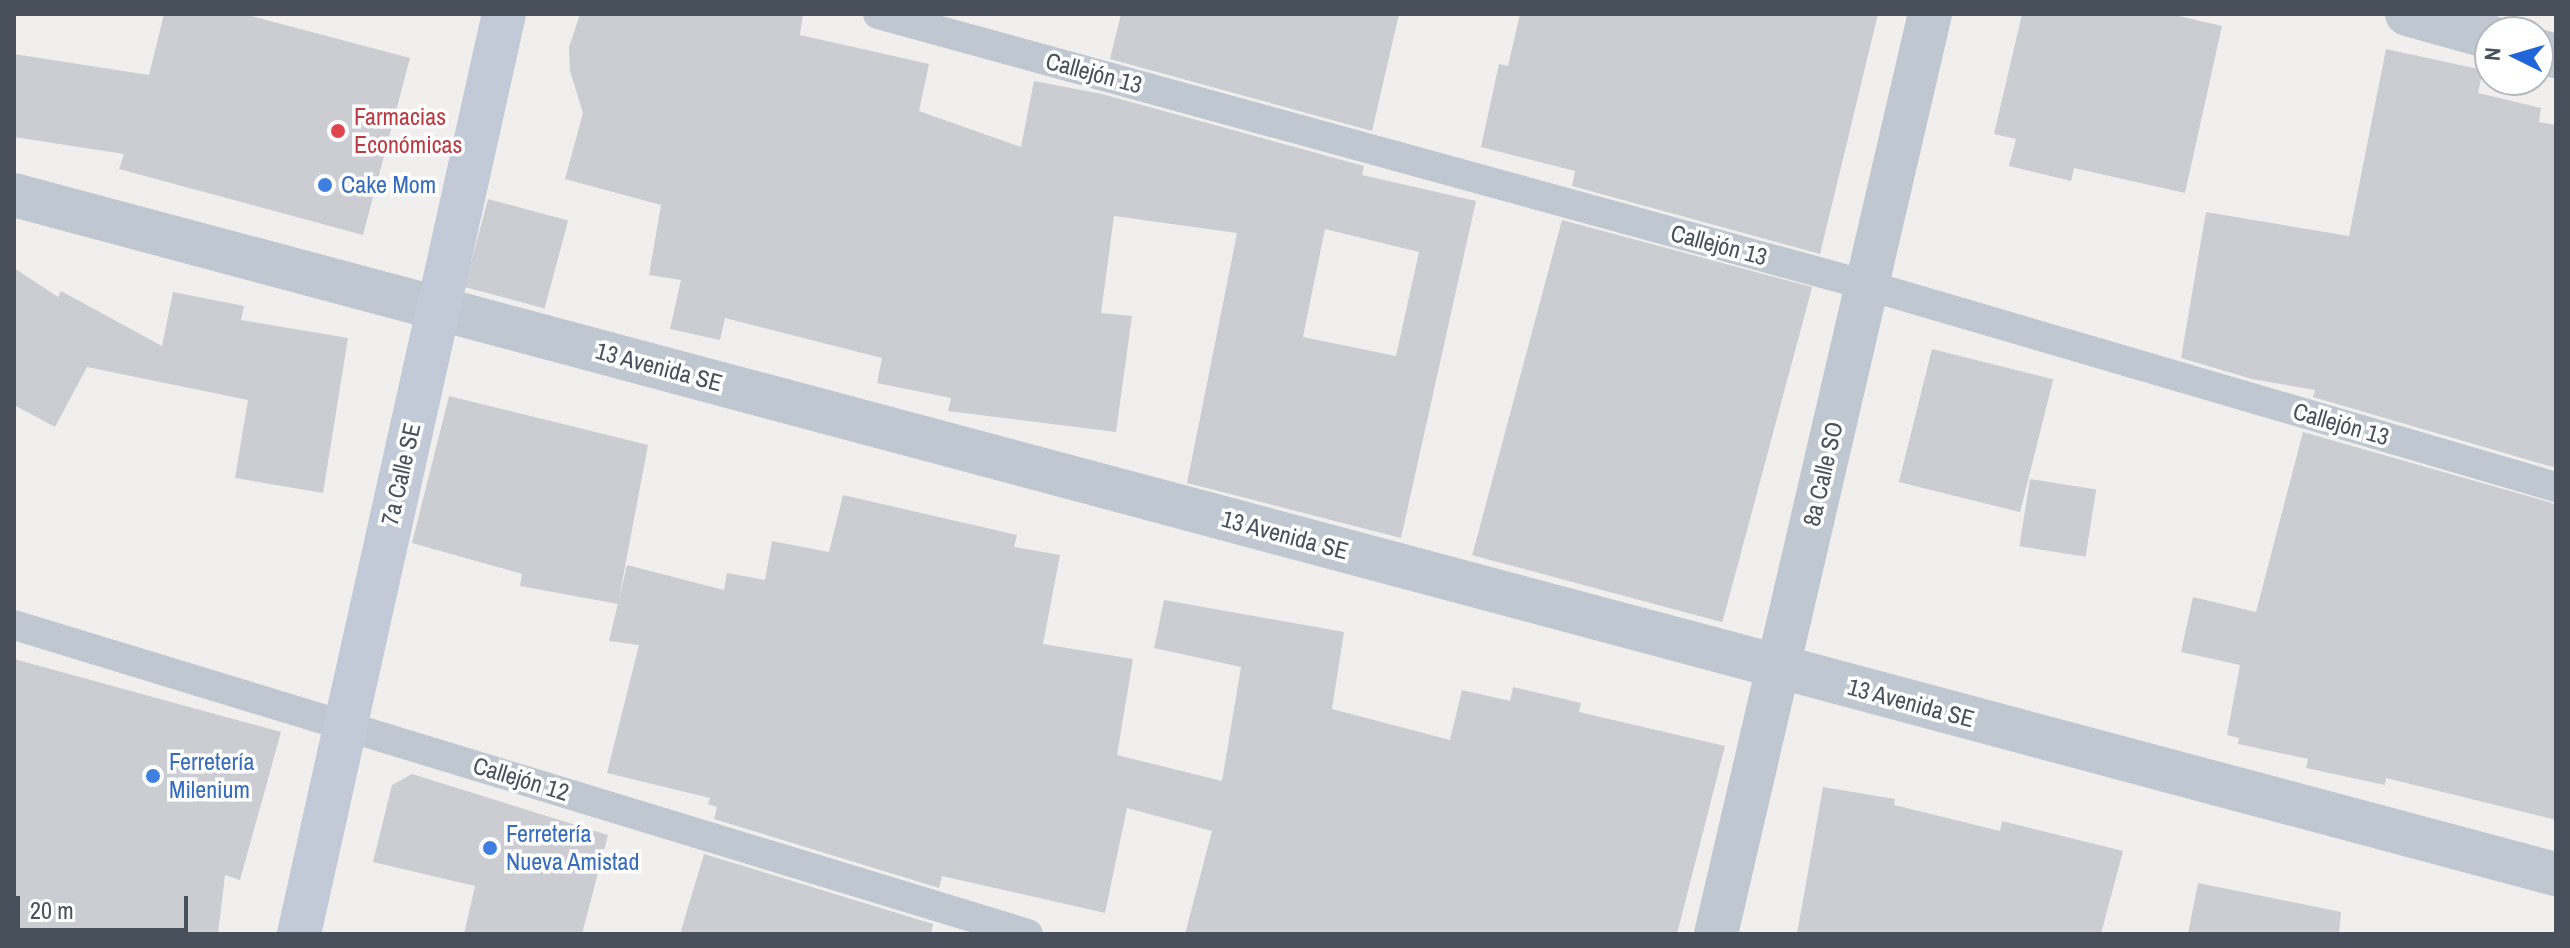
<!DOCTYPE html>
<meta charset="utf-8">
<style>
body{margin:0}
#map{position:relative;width:2570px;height:948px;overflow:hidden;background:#f1efee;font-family:"Archivo Narrow",sans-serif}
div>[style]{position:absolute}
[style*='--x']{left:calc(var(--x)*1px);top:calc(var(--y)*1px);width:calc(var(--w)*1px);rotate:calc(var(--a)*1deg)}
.building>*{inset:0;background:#cbcdd3;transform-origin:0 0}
.service>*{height:30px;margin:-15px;padding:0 15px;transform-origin:15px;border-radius:15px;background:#bfc8d0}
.minor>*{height:44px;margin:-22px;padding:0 22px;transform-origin:22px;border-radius:22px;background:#bfc8d0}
.secondary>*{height:44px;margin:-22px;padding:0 22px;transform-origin:22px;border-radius:22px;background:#c2cad7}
.dots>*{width:22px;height:22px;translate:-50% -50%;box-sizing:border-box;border:4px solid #fff;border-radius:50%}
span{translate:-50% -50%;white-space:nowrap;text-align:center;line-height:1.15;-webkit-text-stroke:7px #fff;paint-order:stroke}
.street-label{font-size:24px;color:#47505b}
.health-label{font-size:24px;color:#be3a42}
.left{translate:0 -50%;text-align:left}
.shop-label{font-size:24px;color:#366cbe}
.frame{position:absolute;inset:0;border:16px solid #47505b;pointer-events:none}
.north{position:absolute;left:2474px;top:16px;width:80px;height:80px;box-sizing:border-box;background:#fff;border:2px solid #b5b9bd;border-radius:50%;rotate:275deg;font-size:22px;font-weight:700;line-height:32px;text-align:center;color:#47505b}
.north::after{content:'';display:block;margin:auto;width:28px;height:36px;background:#2065d9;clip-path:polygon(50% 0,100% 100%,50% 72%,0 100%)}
.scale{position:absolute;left:16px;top:896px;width:172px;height:36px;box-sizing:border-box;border:4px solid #47505b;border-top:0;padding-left:10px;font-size:24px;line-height:28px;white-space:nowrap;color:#47505b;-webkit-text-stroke:6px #fff;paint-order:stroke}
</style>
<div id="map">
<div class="building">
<div style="clip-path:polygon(164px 14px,244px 14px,410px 58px,363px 235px,119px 169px,124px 154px,14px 137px,14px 54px,149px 75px)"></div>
<div style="clip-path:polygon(evenodd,580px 14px,803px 14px,800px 35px,929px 64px,919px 111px,1021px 147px,1034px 81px,1102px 94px,1364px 166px,1362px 175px,1476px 201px,1401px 538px,1187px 483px,1237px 233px,1114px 216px,1101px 313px,1132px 316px,1116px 432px,948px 411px,951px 398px,877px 383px,882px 358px,725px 318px,720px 340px,670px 329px,681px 280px,649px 275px,661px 205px,565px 179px,583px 113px,570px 71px,569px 47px,580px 14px,1325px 229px,1419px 252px,1396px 356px,1303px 337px,1325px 229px)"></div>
<div style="clip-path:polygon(1121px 14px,1399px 14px,1372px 131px,1110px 59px)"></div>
<div style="clip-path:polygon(1520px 14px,1878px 14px,1820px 254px,1572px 186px,1575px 171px,1481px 147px,1499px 64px,1508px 66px)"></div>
<div style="clip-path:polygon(2022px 14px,2170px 14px,2222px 26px,2185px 193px,2074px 168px,2071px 181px,2009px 166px,2016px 139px,1994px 134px)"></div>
<div style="clip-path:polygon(2386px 49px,2483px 70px,2478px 93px,2541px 108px,2539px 122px,2556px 125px,2556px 468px,2313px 397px,2315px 390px,2252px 379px,2181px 358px,2206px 212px,2349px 236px)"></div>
<div style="left:488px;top:199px;width:83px;height:91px;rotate:15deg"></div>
<div style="left:1562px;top:220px;width:259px;height:347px;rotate:15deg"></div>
<div style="clip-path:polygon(14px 268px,58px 297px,61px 291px,162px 346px,173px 292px,244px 306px,241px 320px,348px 338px,323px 493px,235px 478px,248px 400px,87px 367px,55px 427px,14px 405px)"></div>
<div style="left:1932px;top:349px;width:125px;height:137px;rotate:14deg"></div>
<div style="clip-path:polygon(449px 396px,648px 445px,618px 604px,520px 586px,522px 574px,412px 543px)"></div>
<div style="clip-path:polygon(2303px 432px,2556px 504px,2556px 820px,2386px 778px,2385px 785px,2306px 768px,2308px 759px,2238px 744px,2239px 738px,2227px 735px,2240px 665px,2181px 652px,2193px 597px,2256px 612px)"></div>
<div style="left:2030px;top:479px;width:67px;height:68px;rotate:9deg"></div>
<div style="clip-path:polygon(843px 495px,1017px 535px,1014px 547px,1060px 555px,1043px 644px,1133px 659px,1117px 755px,1222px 781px,1241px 667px,1154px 648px,1164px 600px,1344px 632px,1332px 709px,1450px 740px,1462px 690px,1510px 701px,1513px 687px,1581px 703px,1579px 712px,1725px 746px,1677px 934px,1185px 934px,1212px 831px,1127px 808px,1105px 913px,942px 876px,939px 888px,714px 819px,717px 807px,708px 804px,710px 798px,607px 773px,639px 645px,609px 641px,627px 565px,724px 590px,727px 573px,765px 580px,772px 541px,829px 552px)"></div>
<div style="clip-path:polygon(14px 659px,281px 732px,240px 880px,225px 875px,218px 934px,14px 934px)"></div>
<div style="clip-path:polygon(412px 774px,608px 835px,582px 934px,464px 934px,475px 886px,373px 862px,392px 785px)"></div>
<div style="clip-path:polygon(1823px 787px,1895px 799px,1894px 805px,2000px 831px,2002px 821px,2123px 851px,2101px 934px,1797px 934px)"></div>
<div style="clip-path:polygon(704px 854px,933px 924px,931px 934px,680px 934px)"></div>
<div style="clip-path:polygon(2198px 883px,2341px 912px,2339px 934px,2188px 934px)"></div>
</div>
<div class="service">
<div style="--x:878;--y:14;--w:1024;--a:15.34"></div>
<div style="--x:1866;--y:285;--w:719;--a:16.32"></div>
<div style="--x:14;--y:625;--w:1060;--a:16.95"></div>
</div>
<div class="minor">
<div style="--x:2407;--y:14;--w:86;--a:15.5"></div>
<div style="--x:2538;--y:51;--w:19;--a:16"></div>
<div style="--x:14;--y:195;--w:2631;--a:14.96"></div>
<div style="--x:1716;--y:934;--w:945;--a:-76.91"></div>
</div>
<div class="secondary">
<div style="--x:299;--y:934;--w:943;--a:-77.44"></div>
</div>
<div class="dots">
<div style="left:338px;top:131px;background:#e0444e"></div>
<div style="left:325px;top:185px;background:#3f7fe0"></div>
<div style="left:153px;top:776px;background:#3f7fe0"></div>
<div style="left:490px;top:848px;background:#3f7fe0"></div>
</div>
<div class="street-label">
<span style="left:1094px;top:73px;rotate:15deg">Callejón 13</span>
<span style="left:1719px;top:245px;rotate:15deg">Callejón 13</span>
<span style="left:659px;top:367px;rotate:15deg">13 Avenida SE</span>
<span style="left:2341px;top:424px;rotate:16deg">Callejón 13</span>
<span style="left:401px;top:474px;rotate:-77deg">7a Calle SE</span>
<span style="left:1823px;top:474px;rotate:-77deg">8a Calle SO</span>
<span style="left:1285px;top:535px;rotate:15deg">13 Avenida SE</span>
<span style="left:1911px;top:703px;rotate:15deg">13 Avenida SE</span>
<span style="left:521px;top:779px;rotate:17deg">Callejón 12</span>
</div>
<div class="health-label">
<span class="left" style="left:354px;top:131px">Farmacias<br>Económicas</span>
</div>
<div class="shop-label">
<span class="left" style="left:341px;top:185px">Cake Mom</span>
<span class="left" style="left:169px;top:776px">Ferretería<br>Milenium</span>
<span class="left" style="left:506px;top:848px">Ferretería<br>Nueva Amistad</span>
</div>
<div class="frame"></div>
<div class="north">N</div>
<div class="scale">20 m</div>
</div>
